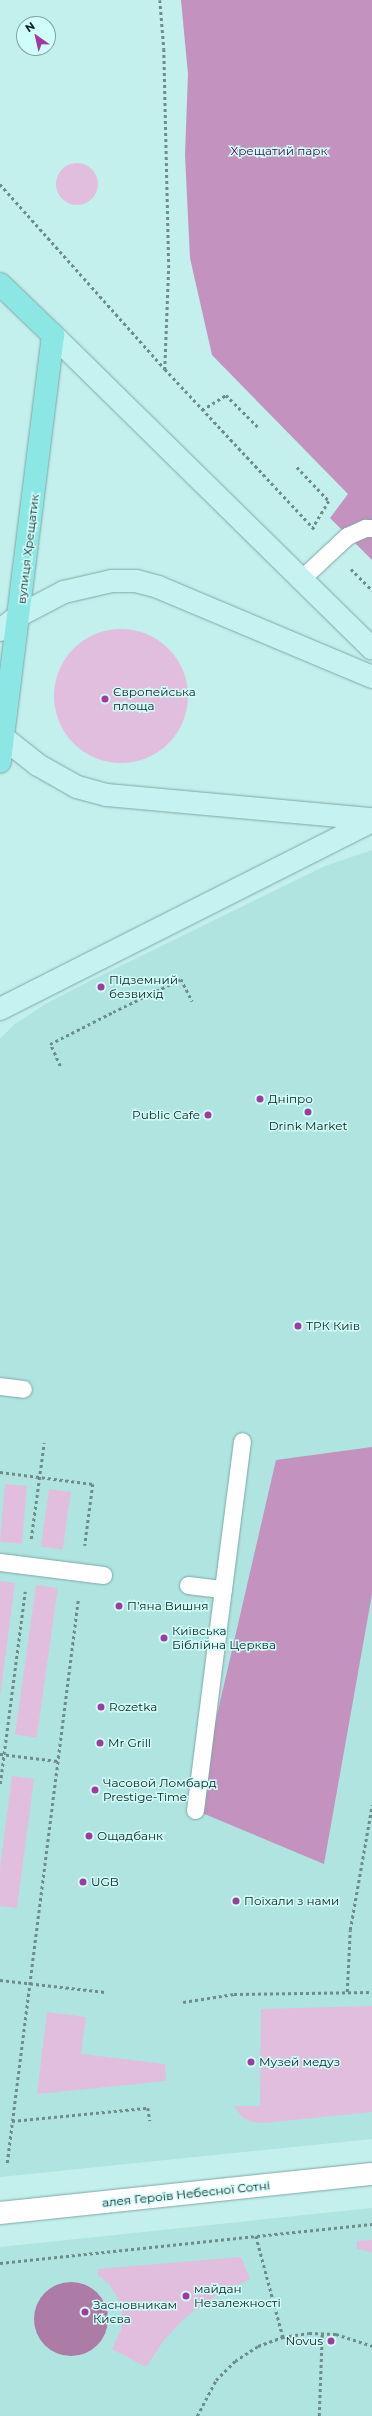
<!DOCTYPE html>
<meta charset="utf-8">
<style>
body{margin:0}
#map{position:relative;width:372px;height:2416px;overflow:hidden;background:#c3efec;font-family:Montserrat,sans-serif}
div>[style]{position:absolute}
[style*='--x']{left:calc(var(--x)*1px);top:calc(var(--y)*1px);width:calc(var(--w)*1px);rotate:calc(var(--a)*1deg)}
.built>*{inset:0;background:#afe4e1}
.green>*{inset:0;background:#e2bede;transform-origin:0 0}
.round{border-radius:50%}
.forest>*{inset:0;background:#c392be}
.water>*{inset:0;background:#ac7ca7}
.path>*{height:2.5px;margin-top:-1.25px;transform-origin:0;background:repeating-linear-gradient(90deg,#6e8c8a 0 3px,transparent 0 6px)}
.roads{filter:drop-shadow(0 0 1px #7ea8a5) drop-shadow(0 0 1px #7ea8a5)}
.service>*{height:17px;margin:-8.5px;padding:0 8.5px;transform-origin:8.5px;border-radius:8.5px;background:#fff}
.pedestrian>*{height:22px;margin:-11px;padding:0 11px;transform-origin:11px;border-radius:11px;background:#fff}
.secondary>*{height:22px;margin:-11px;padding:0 11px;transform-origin:11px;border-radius:11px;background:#c5f3f2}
.primary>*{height:22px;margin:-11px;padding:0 11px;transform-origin:11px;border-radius:11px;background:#8ce7e4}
.dots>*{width:11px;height:11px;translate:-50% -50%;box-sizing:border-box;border:2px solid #d0fcf9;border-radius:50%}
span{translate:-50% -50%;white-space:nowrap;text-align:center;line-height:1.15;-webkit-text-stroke:3px #d0fcf9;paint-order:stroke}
.park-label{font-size:12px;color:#480b45}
.street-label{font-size:12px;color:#10201f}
.poi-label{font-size:12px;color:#10201f}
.left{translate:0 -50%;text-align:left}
.right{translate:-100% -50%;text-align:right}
.north{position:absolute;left:16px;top:16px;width:40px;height:40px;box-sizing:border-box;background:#d0fcf9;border:1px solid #83a4a2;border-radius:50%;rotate:326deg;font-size:11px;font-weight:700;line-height:16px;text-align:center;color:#10201f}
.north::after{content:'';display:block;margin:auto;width:14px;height:18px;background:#a2399c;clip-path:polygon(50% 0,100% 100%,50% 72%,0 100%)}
</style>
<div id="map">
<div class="built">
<div style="clip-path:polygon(372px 850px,372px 2139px,0 2177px,0 1039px,15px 1024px,47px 1003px,100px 976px,325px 866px)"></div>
<div style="clip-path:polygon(372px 2208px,372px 2416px,0 2416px,0 2247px)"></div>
</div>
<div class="green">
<div class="round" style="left:56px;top:163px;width:42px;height:42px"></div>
<div class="round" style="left:54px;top:629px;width:134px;height:134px"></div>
<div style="left:5px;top:1484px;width:22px;height:58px;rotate:5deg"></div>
<div style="left:49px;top:1489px;width:22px;height:58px;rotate:8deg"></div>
<div style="clip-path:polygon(0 1581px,15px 1583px,0 1697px)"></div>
<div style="left:36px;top:1585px;width:22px;height:151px;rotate:8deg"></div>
<div style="clip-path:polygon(12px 1776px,34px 1779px,17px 1908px,0 1906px,0 1869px)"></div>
<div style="clip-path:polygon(372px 2006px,372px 2112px,263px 2123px,252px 2122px,242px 2117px,234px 2106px,260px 2106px,261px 2009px)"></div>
<div style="clip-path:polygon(47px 2012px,86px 2017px,81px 2054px,165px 2064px,166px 2081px,37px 2094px)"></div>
<div style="clip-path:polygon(372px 2240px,372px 2252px,357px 2249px,357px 2241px)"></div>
<div style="clip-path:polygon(241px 2257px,250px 2279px,212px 2298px,186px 2317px,164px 2340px,146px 2367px,112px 2349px,121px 2330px,122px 2314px,118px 2299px,110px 2285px,98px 2275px,98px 2269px)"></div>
</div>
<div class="forest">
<div style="clip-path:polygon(181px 0,372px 0,372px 560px,330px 518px,348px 494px,212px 355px,190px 258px,185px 155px,188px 74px)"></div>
<div style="clip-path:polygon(372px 1447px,372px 1594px,324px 1864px,195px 1810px,276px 1460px)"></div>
</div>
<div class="water">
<div class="round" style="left:34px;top:2282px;width:74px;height:74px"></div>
</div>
<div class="path">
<div style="--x:160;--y:0;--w:49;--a:85.3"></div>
<div style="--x:164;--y:49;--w:216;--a:88.7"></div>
<div style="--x:169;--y:265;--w:104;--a:92.2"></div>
<div style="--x:165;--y:369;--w:220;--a:47"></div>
<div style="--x:0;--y:184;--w:248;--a:48.3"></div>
<div style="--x:202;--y:410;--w:28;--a:-32"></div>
<div style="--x:226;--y:395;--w:47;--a:45"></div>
<div style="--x:297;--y:467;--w:47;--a:46.7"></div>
<div style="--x:329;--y:501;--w:31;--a:121"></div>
<div style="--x:351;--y:569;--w:30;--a:45"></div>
<div style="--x:60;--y:1066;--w:24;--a:-114"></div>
<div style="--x:50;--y:1044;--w:71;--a:-26.9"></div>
<div style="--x:113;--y:1012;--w:76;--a:-25.9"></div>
<div style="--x:181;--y:979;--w:25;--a:63"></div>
<div style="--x:0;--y:1472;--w:94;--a:7.4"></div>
<div style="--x:93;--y:1484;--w:62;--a:97.5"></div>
<div style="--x:31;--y:1539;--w:97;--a:-82.3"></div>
<div style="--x:0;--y:1754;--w:58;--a:6.9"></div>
<div style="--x:0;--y:1784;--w:194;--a:-82.6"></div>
<div style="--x:0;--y:1980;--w:106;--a:6.5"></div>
<div style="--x:347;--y:1992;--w:62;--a:-87.2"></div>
<div style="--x:350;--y:1930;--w:127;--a:-80"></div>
<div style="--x:183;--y:2002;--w:52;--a:-8.9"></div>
<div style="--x:234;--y:1994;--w:138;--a:-0.8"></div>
<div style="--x:12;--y:2121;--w:137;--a:-5.5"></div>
<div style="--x:148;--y:2108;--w:13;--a:81"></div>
<div style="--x:7;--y:2163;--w:567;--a:-82.81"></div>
<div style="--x:256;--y:2236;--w:105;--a:75"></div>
<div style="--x:0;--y:2263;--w:374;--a:-6"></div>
<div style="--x:197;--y:2416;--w:41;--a:-62.2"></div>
<div style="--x:216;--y:2380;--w:27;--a:-45"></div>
<div style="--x:235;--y:2361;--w:27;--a:-33"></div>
<div style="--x:258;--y:2346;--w:27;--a:-20"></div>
<div style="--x:283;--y:2337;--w:26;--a:-9"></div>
<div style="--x:309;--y:2333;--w:27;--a:2"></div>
<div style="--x:336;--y:2334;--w:38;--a:18"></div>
<div style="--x:319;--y:2416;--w:83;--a:-87.9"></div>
</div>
<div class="roads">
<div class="service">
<div style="--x:302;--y:578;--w:62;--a:-43"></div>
<div style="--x:347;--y:536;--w:20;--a:-24"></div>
<div style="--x:365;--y:528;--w:7;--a:0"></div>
<div style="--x:0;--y:1386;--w:23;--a:7"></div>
<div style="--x:0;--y:1562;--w:104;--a:7.2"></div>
<div style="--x:188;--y:1585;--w:35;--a:7"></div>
<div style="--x:223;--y:1589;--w:149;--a:-82.7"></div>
<div style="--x:195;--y:1810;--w:223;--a:-82.8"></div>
</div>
<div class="pedestrian">
<div style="--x:0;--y:2213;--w:374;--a:-6"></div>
</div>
<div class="secondary">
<div style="--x:53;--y:335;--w:447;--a:44.5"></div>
<div style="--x:0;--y:630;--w:25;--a:-37"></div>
<div style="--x:20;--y:615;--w:50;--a:-27.6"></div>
<div style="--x:64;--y:592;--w:49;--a:-12.9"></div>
<div style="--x:112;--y:581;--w:24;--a:0"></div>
<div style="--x:136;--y:581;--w:23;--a:15"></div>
<div style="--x:158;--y:587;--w:232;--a:22.8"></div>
<div style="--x:0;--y:735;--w:48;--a:38.3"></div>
<div style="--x:38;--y:765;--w:45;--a:29.4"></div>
<div style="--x:77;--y:787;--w:31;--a:15"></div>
<div style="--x:107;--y:795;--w:266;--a:5.2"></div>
<div style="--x:0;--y:1009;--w:417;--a:-26.8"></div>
</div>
<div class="primary">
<div style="--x:0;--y:284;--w:74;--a:43.9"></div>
<div style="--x:53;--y:335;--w:430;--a:97.1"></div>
</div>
</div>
<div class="dots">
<div style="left:105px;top:699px;background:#a2399c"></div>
<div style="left:101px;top:987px;background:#a2399c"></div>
<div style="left:260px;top:1099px;background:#a2399c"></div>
<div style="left:308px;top:1112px;background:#a2399c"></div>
<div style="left:208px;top:1115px;background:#a2399c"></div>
<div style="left:298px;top:1326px;background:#a2399c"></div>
<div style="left:119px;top:1606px;background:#a2399c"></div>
<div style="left:164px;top:1638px;background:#a2399c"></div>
<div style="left:101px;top:1707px;background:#a2399c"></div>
<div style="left:100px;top:1743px;background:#a2399c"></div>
<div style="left:95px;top:1790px;background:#a2399c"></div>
<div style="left:89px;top:1836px;background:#a2399c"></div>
<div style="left:83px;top:1882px;background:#a2399c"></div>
<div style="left:236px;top:1901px;background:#a2399c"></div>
<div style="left:251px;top:2062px;background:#a2399c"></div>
<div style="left:186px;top:2296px;background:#a2399c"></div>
<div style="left:85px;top:2312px;background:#a2399c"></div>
<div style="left:331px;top:2341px;background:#a2399c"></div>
</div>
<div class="park-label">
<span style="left:279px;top:151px">Хрещатий парк</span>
</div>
<div class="street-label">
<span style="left:28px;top:549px;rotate:-83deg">вулиця Хрещатик</span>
<span style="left:186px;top:2194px;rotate:-6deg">алея Героїв Небесної Сотні</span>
</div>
<div class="poi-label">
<span class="left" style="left:113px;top:699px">Європейська<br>площа</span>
<span class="left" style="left:109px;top:987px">Підземний<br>безвихід</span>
<span class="left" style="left:268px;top:1099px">Дніпро</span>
<span class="right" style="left:200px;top:1115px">Public Cafe</span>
<span style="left:308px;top:1126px">Drink Market</span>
<span class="left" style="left:306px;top:1326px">ТРК Київ</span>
<span class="left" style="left:127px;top:1606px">Пʼяна Вишня</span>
<span class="left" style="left:172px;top:1638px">Київська<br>Біблійна Церква</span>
<span class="left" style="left:109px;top:1707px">Rozetka</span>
<span class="left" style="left:108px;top:1743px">Mr Grill</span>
<span class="left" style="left:103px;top:1790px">Часовой Ломбард<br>Prestige-Time</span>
<span class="left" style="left:97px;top:1836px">Ощадбанк</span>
<span class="left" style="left:91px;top:1882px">UGB</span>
<span class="left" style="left:244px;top:1901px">Поїхали з нами</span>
<span class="left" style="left:259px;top:2062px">Музей медуз</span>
<span class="left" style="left:194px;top:2296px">майдан<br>Незалежності</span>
<span class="left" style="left:93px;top:2312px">Засновникам<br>Києва</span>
<span class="right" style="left:323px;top:2341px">Novus</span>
</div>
<div class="north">N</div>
</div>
